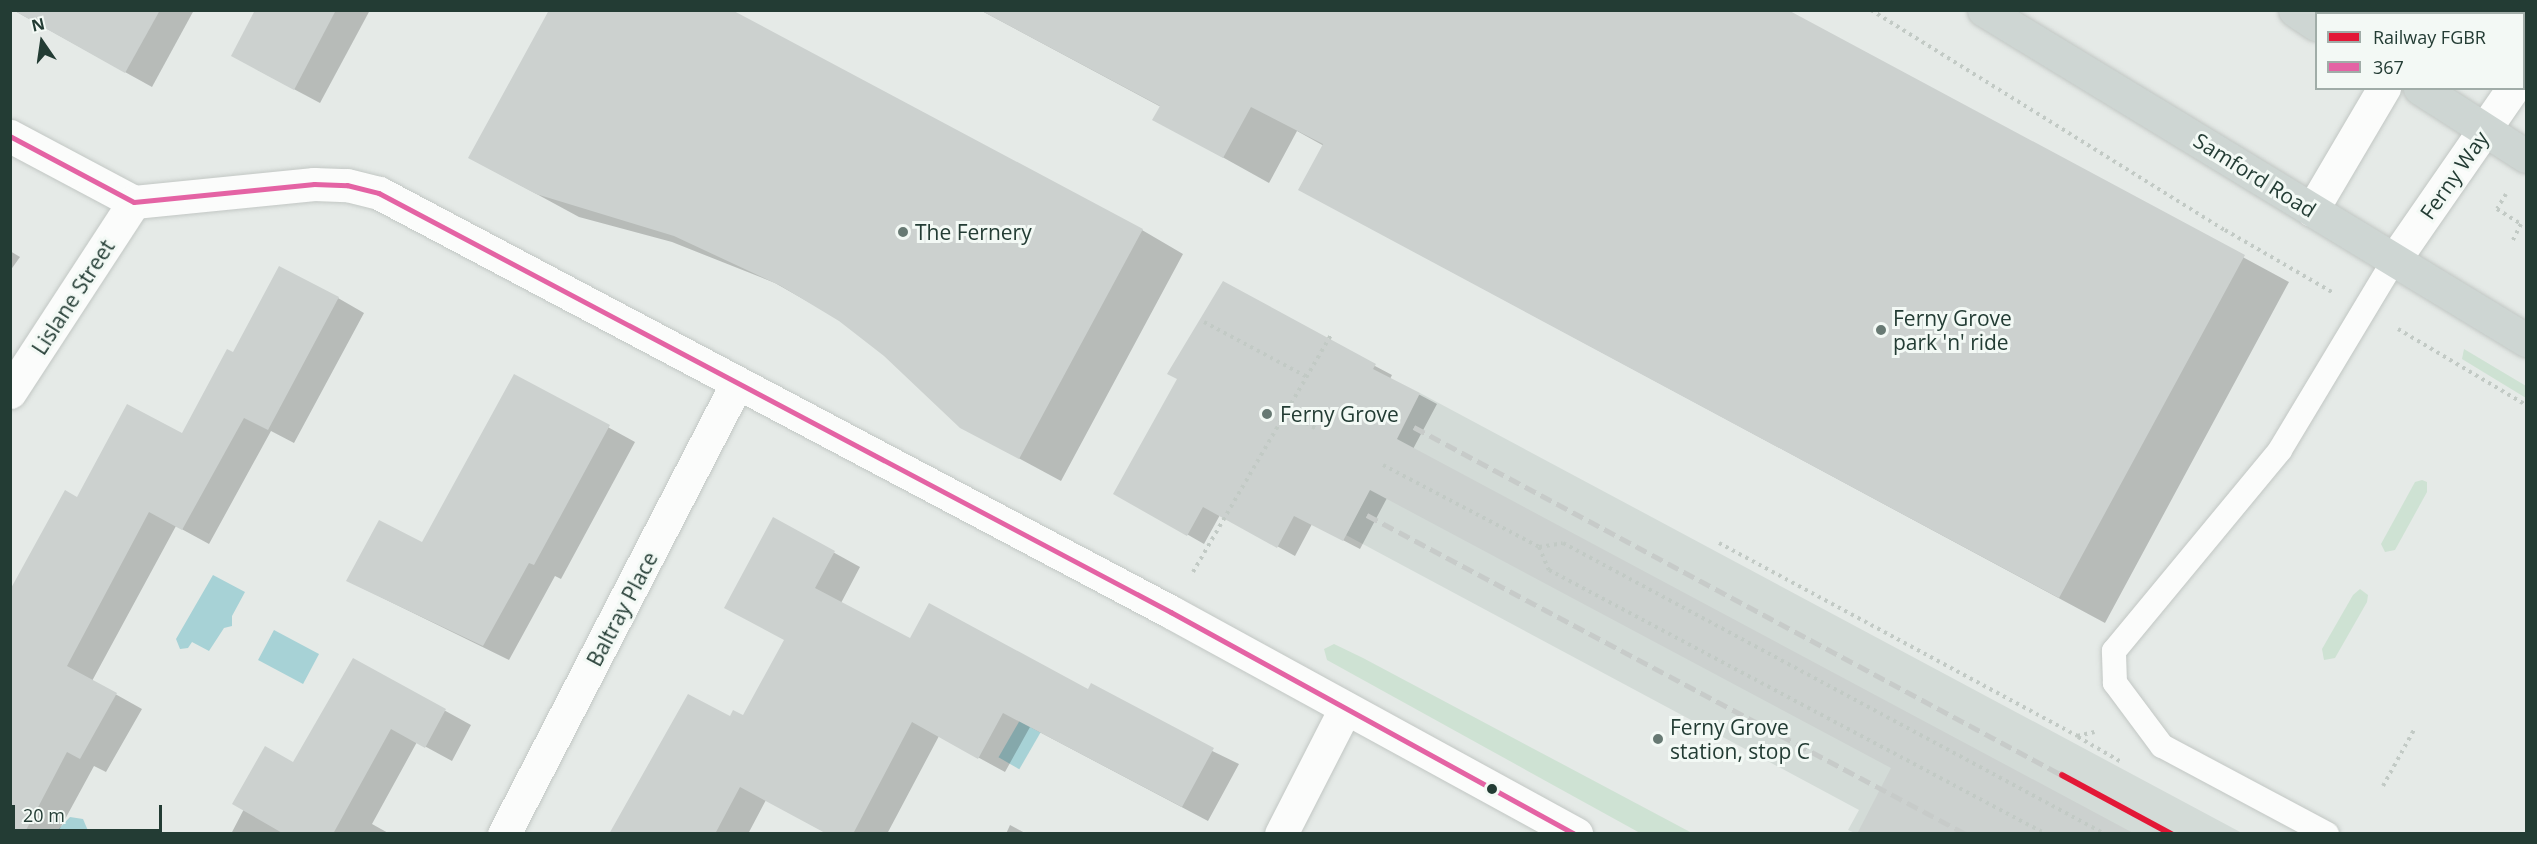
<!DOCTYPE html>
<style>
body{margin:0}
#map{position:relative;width:2537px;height:844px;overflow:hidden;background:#e5eae7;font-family:"Open Sans",sans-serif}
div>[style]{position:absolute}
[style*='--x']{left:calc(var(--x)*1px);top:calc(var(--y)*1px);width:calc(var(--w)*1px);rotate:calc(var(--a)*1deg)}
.built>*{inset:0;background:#d3dbd7}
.green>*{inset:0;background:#cee2d3}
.water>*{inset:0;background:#a7d2d6;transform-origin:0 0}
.shadow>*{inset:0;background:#0003}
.building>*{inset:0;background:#ccd1cf}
.path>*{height:4px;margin-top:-2px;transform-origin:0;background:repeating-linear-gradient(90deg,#c2cac5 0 3px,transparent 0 7.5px)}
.roads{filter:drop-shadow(0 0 2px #c2c7c4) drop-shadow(0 0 2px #c2c7c4)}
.service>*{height:24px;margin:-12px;padding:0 12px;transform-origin:12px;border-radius:12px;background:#fbfcfb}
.minor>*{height:33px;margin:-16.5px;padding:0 16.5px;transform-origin:16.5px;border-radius:16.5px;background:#fbfcfb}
.tertiary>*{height:33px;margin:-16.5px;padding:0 16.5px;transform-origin:16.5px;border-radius:16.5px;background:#fbfcfb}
.primary>*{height:33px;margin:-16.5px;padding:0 16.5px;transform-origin:16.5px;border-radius:16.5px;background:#ced6d3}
.rail>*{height:4.5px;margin-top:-2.25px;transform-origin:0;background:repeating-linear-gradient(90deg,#c7cbc9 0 12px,transparent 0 18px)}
.bus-1>*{height:4.5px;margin:-2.25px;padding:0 2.25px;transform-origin:2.25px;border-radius:2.25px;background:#e463a4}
.rail-1>*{height:6px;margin:-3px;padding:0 3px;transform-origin:3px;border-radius:3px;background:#e31837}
.dots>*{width:16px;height:16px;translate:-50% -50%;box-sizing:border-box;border:3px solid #f3f9f5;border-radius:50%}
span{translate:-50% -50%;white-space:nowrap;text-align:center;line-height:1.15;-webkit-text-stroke:6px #f3f9f5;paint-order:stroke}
.street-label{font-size:21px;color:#233c34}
.poi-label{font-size:21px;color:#233c34}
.left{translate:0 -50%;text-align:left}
.frame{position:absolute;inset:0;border:12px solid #233c34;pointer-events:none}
.legend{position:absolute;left:2315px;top:12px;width:210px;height:78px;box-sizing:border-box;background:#f3f9f5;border:2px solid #a0ada8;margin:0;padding:8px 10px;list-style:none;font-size:18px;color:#233c34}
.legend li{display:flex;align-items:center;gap:12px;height:30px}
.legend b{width:30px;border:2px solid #a0ada8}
.north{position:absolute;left:12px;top:12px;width:60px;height:60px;-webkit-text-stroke:4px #f3f9f5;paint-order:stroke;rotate:347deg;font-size:16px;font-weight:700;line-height:24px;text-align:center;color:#233c34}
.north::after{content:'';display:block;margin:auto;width:21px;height:27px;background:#233c34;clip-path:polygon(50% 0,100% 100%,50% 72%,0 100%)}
.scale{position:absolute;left:12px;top:805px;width:150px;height:27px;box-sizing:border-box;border:3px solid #233c34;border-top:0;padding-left:8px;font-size:18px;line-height:21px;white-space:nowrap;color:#233c34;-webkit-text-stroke:4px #f3f9f5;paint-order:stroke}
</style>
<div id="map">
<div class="built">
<div style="clip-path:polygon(1420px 393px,2242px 833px,1855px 833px,1848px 830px,1859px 810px,1346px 535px)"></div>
</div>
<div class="green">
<div style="clip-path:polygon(2464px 349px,2526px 386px,2526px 398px,2462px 359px)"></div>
<div style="clip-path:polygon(2422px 480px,2427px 482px,2427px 492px,2395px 550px,2385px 552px,2381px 544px,2415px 482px)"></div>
<div style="clip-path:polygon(2360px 589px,2368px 595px,2367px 602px,2335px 658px,2324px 660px,2322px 649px,2353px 595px)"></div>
<div style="clip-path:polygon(1334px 644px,1363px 658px,1692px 833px,1640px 833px,1327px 660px,1324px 649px)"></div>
</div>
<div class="water">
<div style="clip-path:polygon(213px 575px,245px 592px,232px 616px,232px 626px,224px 628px,209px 651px,192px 642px,188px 648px,180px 649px,176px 639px)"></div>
<div style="left:274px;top:630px;width:51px;height:34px;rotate:28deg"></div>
<div style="left:1031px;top:701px;width:24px;height:65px;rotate:30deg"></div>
<div style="clip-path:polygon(70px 817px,83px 819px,89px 833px,55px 833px)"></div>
</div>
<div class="shadow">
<div style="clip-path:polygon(13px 10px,194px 10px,152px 87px)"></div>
<div style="clip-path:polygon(256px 10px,370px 10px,320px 103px,258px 70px)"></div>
<div style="clip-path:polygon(980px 10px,1785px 10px,2289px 282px,2105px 623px,1300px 190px,1324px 146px,1297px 131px,1269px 183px,1154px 119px,1161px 107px)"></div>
<div style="clip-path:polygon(470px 158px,1142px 230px,1183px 254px,1061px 481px,961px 427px,884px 354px,842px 321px,775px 283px,672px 242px,579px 217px)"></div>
<div style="clip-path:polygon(10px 251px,20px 257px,10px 271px)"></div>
<div style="clip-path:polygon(1224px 283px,1375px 366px,1392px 375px,1390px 379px,1437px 404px,1413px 449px,1893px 768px,1387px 498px,1360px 549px,1312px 524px,1295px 556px,1220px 515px,1204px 544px,1115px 493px,1179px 379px)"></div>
<div style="clip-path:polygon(338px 298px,364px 313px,294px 443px,271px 431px,209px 544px,176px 526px,92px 681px,142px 709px,106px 772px,94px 766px,57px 834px,30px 834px,22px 829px,78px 499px,182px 435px,234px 354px)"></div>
<div style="clip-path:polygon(515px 376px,635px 442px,561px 579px,555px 576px,509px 660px,348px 581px,422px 544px)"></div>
<div style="clip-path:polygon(773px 519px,860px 567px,841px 603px,910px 640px,1089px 691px,1239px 764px,1208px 821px,1030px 727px,1005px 772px,939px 736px,887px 834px,828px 834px,766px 800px,748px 834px,611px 834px,730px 718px,743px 718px,786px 640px)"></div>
<div style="clip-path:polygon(353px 660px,471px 725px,452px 761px,417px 742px,372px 824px,390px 834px,231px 834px,244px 809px,294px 764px)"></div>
<div style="clip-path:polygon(1010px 825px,1027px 834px,1006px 834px)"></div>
</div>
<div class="building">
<div style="clip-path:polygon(13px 10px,160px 10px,125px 73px)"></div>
<div style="clip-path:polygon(255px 10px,336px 10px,294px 90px,231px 56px)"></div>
<div style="clip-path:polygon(549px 10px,732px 10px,1143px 229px,1019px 459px,960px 428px,884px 356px,839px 321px,781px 286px,674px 236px,536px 194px,468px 158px)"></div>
<div style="clip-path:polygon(980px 10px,1788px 10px,2245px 255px,2059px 598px,1298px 190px,1323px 144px,1251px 107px,1223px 158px,1152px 120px,1160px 106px)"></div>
<div style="clip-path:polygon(279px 266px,339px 297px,268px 430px,244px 418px,182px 530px,149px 512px,67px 666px,117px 693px,80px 759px,67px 752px,24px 834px,10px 834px,10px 590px,65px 490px,77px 497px,127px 404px,182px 433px,227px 349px,233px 352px)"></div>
<div style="clip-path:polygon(1223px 281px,1376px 364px,1373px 369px,1420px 393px,1397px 439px,2135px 834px,1857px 834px,1891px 768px,1370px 490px,1343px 541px,1294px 516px,1277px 548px,1203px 507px,1187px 536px,1113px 494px,1177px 379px,1167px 374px)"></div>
<div style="clip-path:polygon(514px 374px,610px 425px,534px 565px,529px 563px,483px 646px,346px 581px,379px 520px,422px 542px)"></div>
<div style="clip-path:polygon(773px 517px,835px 551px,815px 588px,910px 638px,929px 603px,1088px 689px,1091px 683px,1214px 748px,1182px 807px,1003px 713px,978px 759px,912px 722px,853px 834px,827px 834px,740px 787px,715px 834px,609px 834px,688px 694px,730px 716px,733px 710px,743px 715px,784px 640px,724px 608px)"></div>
<div style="clip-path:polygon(353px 658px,446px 709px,425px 748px,391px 729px,333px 834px,284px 834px,232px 804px,265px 746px,293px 762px)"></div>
</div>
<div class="path">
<div style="--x:1871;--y:10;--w:417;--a:31.9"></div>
<div style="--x:2225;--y:230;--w:124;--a:30.1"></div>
<div style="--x:2506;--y:194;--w:17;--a:121"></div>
<div style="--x:2497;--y:209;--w:28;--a:32"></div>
<div style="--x:2521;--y:224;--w:18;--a:117"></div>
<div style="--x:1204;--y:322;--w:117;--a:28.1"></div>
<div style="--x:2398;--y:329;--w:149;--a:30.7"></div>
<div style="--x:1286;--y:412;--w:35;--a:29"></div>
<div style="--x:1383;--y:465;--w:176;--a:27.7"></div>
<div style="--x:1539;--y:547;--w:24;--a:-9"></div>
<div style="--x:1563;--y:543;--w:615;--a:28.23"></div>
<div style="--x:1719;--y:543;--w:407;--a:28.3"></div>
<div style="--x:2077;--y:736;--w:18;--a:-13"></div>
<div style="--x:1539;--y:547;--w:25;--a:67"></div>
<div style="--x:1549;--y:570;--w:563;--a:27.98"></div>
<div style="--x:1193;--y:572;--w:274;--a:-59.8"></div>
<div style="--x:2078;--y:737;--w:52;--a:30"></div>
<div style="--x:2383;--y:786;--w:66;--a:-61.1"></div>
</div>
<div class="roads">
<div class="service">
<div style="--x:2327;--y:834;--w:187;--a:-151.9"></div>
<div style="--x:2162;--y:746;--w:79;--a:-126.7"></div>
<div style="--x:2115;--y:683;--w:32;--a:-92"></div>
<div style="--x:2114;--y:651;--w:261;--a:-50.4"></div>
<div style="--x:2280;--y:450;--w:222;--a:-59"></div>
</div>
<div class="minor">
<div style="--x:10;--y:136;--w:140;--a:28"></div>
<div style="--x:134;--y:202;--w:181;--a:-5.7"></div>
<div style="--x:314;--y:184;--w:33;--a:2"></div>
<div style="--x:347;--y:185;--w:33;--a:14"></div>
<div style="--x:379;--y:193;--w:896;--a:27.88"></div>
<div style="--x:1171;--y:612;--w:462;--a:28.7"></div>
<div style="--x:10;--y:392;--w:227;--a:-56.9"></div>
<div style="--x:504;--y:834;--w:508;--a:-62.68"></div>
<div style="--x:1281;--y:834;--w:140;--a:-62.9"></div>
</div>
<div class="tertiary">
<div style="--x:2434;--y:14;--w:4;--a:-63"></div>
<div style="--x:2312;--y:210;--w:142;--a:-59.5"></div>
<div style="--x:2394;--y:260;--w:209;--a:-55.3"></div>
</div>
<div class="primary">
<div style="--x:1984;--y:10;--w:635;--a:31.34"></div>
<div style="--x:2295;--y:10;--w:25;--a:34"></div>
<div style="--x:2420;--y:88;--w:126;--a:32.7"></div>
</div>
</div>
<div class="rail">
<div style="--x:1414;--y:427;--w:736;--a:28.24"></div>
<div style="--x:1367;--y:515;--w:679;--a:28.04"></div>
</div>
<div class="bus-1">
<div style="--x:10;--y:136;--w:140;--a:28"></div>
<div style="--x:134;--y:202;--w:181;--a:-5.7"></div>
<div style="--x:314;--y:184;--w:33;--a:2"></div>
<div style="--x:347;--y:185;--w:33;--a:14"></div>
<div style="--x:379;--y:193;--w:896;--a:27.88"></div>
<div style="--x:1171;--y:612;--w:461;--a:28.8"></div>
</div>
<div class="rail-1">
<div style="--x:2062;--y:775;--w:124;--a:28.4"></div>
</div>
<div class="dots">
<div style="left:903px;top:232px;background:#677973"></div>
<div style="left:1881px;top:330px;background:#677973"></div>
<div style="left:1267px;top:414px;background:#677973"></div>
<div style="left:1658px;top:739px;background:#677973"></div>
<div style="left:1492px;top:789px;background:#233c34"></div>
</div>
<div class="street-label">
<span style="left:2255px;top:175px;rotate:32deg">Samford Road</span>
<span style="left:2454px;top:175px;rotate:-55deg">Ferny Way</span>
<span style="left:73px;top:297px;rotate:-57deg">Lislane Street</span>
<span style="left:622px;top:609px;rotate:-62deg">Baltray Place</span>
</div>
<div class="poi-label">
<span class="left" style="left:915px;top:232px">The Fernery</span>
<span class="left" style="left:1893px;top:330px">Ferny Grove<br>park 'n' ride</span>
<span class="left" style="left:1280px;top:414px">Ferny Grove</span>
<span class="left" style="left:1670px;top:739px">Ferny Grove<br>station, stop C</span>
</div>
<div class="frame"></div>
<ul class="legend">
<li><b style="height:8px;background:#e31837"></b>Railway FGBR</li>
<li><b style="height:8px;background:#e463a4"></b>367</li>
</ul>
<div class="north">N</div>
<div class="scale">20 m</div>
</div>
